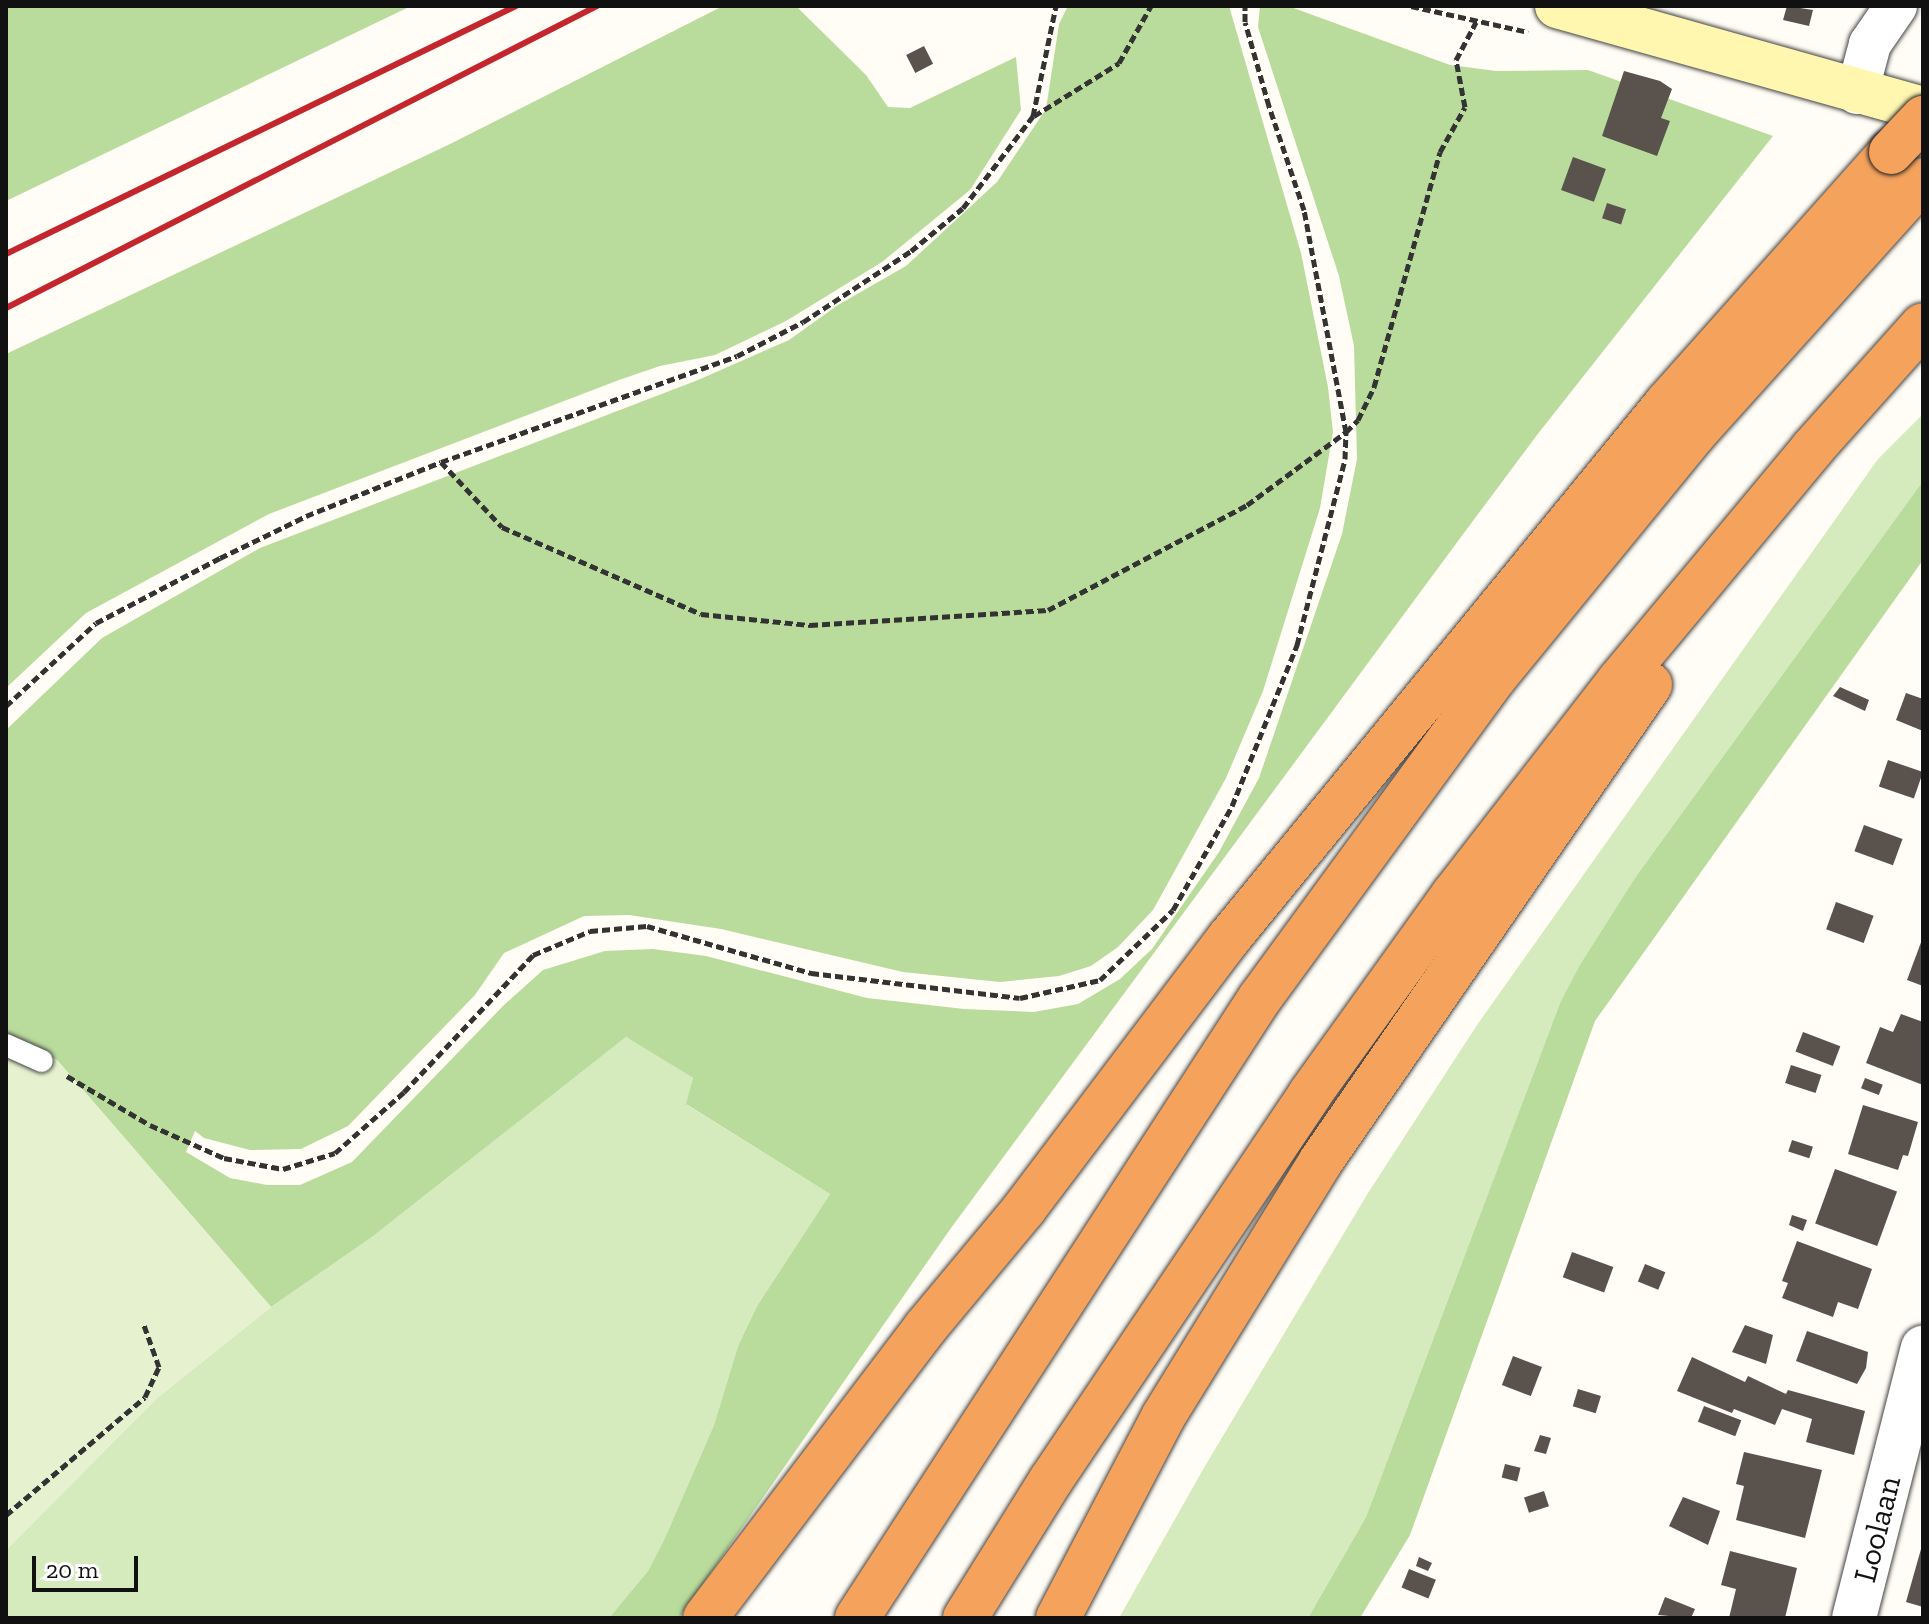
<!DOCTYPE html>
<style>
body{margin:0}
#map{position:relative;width:1929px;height:1624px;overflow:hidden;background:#fffdf5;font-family:"Zilla Slab",serif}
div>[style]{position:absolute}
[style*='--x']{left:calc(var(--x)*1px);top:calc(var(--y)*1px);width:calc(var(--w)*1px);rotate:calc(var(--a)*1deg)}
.green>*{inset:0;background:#d5ebbd}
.forest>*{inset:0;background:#b9dc9c}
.pitch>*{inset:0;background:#e6f2cf}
.building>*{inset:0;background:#5a524d;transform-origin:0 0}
.path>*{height:5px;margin-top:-2.5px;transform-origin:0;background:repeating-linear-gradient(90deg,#333 0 8px,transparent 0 12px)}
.roads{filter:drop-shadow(0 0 2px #444) drop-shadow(0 0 2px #444)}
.service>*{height:22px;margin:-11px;padding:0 11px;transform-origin:11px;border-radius:11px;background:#fff}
.minor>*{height:42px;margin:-21px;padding:0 21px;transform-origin:21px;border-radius:21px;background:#fff}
.tertiary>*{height:44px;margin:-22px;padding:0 22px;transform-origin:22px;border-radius:22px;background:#fff}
.secondary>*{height:44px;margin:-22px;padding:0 22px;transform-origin:22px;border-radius:22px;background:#fff6b0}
.motorway>*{height:44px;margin:-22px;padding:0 22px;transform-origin:22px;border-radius:22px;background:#f5a25d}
.rail>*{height:6px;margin:-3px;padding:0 3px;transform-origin:3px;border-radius:3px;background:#c4262e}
.bridges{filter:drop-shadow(0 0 2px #222) drop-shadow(0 0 2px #222)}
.motorway-bridge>*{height:44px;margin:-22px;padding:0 22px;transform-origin:22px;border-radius:22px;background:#f5a25d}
span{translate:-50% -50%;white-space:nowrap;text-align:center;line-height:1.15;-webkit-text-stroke:8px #fff;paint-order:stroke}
.street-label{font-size:32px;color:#111}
.frame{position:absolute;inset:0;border:8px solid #111;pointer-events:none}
.scale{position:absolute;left:32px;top:1556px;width:106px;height:36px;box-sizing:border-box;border:4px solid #111;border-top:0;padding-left:10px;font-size:24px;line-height:28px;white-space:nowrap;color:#111;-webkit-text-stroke:6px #fff;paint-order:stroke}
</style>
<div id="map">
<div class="green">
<div style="clip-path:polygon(1923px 414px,1923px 481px,1637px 875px,1560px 1003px,1366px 1517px,1308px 1618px,1119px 1618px,1205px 1466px,1368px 1193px,1477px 1025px,1878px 459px)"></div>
<div style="clip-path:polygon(626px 1037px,693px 1078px,687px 1105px,830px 1194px,757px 1306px,738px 1346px,714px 1425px,664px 1540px,648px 1571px,609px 1618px,6px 1618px,6px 1550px,157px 1398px,271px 1307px,372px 1237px)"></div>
</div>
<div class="forest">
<div style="clip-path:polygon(6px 6px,411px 6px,6px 201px)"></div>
<div style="clip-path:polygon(723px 6px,796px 6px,866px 75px,888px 107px,910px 108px,1016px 57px,1021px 110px,970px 190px,882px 262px,786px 321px,715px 355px,660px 366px,619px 380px,269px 514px,86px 613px,6px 688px,6px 354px,448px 145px)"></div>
<div style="clip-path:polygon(1068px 6px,1229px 6px,1301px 253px,1328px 387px,1333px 432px,1320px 508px,1263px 691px,1226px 778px,1153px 910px,1118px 947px,1091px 966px,1059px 976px,1000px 982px,903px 972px,721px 929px,629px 915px,584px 916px,504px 953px,475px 995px,348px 1126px,301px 1149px,250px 1150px,204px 1138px,195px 1131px,186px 1152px,230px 1178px,267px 1185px,300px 1185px,352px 1162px,504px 1005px,543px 970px,605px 951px,653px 949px,706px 956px,867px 998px,964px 1009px,1034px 1012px,1078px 1004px,1120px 979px,1152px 949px,1219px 852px,1259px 778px,1342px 534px,1357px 459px,1354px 346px,1339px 276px,1258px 27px,1260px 6px,1288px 6px,1450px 65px,1496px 71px,1588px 70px,1773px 136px,1537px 435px,1458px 541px,951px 1228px,679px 1618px,609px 1618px,648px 1571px,664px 1540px,714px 1425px,738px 1346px,757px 1306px,830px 1194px,686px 1104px,693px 1078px,626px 1037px,372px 1237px,271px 1307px,57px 1060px,6px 1037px,6px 730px,102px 638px,260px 548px,698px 380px,789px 340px,838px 305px,906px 266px,997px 182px,1046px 109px,1059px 24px)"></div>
<div style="clip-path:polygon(1923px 481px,1923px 560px,1595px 1021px,1410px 1535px,1360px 1618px,1308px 1618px,1366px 1517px,1560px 1003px,1580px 965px,1637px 875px)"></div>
</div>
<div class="pitch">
<div style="clip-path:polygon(6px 1037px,57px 1060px,271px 1307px,157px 1398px,6px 1550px)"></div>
</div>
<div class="building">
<div style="clip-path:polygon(1787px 6px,1813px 10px,1809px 26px,1783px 20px)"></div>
<div style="left:924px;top:46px;width:20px;height:20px;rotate:63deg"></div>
<div style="clip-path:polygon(1624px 71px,1660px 81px,1672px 89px,1661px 118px,1670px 121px,1657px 156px,1602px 136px)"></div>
<div style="left:1573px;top:157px;width:35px;height:35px;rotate:20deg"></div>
<div style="left:1607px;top:203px;width:20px;height:16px;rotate:18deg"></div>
<div style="clip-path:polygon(1840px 687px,1869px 700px,1865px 711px,1833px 696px)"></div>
<div style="clip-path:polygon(1906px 693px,1923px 699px,1923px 731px,1896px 720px)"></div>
<div style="left:1888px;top:760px;width:37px;height:28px;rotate:19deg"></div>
<div style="left:1864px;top:825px;width:41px;height:28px;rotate:20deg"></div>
<div style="left:1836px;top:902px;width:40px;height:29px;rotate:20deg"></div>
<div style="clip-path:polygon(1923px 937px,1923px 986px,1907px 980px)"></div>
<div style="clip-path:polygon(1901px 1014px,1923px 1022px,1923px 1085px,1866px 1063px,1880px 1027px,1893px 1032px)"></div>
<div style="left:1803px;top:1032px;width:40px;height:21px;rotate:21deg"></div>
<div style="left:1791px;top:1065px;width:32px;height:19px;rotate:18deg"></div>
<div style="left:1865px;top:1078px;width:19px;height:11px;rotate:21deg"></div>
<div style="clip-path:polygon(1863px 1105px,1918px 1122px,1908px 1156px,1903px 1155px,1898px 1170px,1848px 1154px)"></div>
<div style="left:1792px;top:1140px;width:22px;height:12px;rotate:18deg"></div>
<div style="left:1835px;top:1169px;width:66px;height:58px;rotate:20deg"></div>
<div style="clip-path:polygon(1792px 1215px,1807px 1220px,1803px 1231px,1789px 1225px)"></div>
<div style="clip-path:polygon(1797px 1241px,1872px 1269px,1858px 1309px,1838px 1302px,1833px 1317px,1782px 1298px,1788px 1283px,1782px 1281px)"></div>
<div style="left:1572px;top:1252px;width:44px;height:27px;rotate:20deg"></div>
<div style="left:1645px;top:1264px;width:22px;height:19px;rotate:22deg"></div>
<div style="clip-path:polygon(1745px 1325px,1773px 1335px,1766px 1364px,1732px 1352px)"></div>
<div style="clip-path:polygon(1807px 1331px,1868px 1352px,1866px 1368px,1857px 1384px,1796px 1361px)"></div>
<div style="left:1513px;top:1356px;width:31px;height:31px;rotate:21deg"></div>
<div style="clip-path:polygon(1692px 1357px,1745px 1382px,1748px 1376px,1786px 1394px,1788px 1390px,1865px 1411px,1854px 1455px,1806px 1442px,1812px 1419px,1782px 1409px,1775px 1425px,1734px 1409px,1732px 1413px,1677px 1391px)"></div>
<div style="left:1578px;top:1389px;width:24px;height:18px;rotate:17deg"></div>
<div style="left:1704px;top:1406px;width:40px;height:17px;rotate:21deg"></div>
<div style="clip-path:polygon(1540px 1435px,1551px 1438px,1546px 1454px,1534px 1451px)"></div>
<div style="clip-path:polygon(1744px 1452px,1822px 1470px,1805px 1538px,1736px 1520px,1744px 1486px,1736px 1484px)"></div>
<div style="left:1505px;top:1464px;width:16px;height:14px;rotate:14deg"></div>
<div style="left:1544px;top:1491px;width:16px;height:21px;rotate:72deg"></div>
<div style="clip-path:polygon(1683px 1497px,1720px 1511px,1708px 1545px,1669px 1526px)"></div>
<div style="clip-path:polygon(1923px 1542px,1923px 1607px,1906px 1602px)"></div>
<div style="clip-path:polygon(1730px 1551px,1797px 1568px,1785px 1618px,1729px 1618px,1736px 1589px,1721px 1585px)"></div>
<div style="clip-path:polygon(1419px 1557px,1432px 1563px,1428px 1571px,1416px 1566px)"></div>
<div style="left:1409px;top:1569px;width:29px;height:20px;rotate:22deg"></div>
<div style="clip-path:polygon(1665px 1597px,1695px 1609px,1691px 1618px,1658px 1615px)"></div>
</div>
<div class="path">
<div style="--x:1411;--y:6;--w:120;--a:12.5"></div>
<div style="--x:1034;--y:116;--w:100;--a:-31.9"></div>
<div style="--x:1119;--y:63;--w:65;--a:-60.7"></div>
<div style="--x:441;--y:462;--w:89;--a:46.8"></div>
<div style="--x:502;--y:527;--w:217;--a:23.6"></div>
<div style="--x:701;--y:614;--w:110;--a:5.8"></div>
<div style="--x:810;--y:625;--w:238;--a:-3.6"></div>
<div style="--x:1048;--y:610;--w:225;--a:-27.8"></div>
<div style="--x:1247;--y:505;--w:123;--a:-36.4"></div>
<div style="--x:1346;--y:432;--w:17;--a:-45"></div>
<div style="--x:1358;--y:420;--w:37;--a:-64"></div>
<div style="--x:1374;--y:387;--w:244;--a:-74.3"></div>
<div style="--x:1440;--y:152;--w:51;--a:-60.9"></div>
<div style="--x:1465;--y:107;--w:48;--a:-100.8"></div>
<div style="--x:1456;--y:60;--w:43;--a:-62.2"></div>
<div style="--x:6;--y:706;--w:122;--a:-42.7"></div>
<div style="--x:96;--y:623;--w:140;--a:-27.7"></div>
<div style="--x:220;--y:558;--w:96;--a:-26"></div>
<div style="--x:306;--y:516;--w:145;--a:-21.8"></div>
<div style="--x:441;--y:462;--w:314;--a:-19.7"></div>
<div style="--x:737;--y:356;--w:74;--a:-27.3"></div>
<div style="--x:803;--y:322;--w:129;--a:-33.3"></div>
<div style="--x:911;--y:251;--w:67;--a:-39.6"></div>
<div style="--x:963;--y:208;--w:116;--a:-52.7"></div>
<div style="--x:1033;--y:116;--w:112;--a:-78.2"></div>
<div style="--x:67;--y:1076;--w:96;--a:30.6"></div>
<div style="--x:150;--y:1125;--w:81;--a:24"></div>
<div style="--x:224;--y:1158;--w:60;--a:10.6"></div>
<div style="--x:283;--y:1169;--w:54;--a:-17.1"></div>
<div style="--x:335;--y:1153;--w:92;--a:-41.5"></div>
<div style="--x:404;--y:1092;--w:188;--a:-46.7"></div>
<div style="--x:533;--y:955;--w:62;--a:-22.8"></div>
<div style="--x:590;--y:931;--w:57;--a:-5"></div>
<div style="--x:647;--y:926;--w:171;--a:16"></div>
<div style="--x:811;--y:973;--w:210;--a:6.8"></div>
<div style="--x:1020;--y:998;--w:82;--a:-12.7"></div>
<div style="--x:1100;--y:980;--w:101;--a:-43.8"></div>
<div style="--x:1173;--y:910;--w:120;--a:-60.4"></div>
<div style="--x:1232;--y:806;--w:174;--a:-68"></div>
<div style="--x:1297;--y:645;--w:192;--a:-75.5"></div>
<div style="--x:1345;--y:459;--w:27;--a:-88"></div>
<div style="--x:1346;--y:432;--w:226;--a:-100.7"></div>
<div style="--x:1304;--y:210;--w:110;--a:-108.6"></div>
<div style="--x:1269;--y:106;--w:87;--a:-105.9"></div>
<div style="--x:1245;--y:22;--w:16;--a:-90"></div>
<div style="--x:6;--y:1515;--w:182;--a:-40.3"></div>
<div style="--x:145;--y:1397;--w:33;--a:-65"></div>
<div style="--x:159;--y:1367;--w:45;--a:-109.7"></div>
</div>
<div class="roads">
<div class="service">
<div style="--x:6;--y:1045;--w:39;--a:24"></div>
</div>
<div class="minor">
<div style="--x:1857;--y:93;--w:51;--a:-75.1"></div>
<div style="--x:1870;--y:44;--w:46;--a:-55.6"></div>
</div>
<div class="tertiary">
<div style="--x:1854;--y:1618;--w:279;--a:-75.7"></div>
</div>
<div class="secondary">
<div style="--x:1557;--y:6;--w:380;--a:15.7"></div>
</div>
<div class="motorway">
<div style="--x:705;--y:1618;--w:364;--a:-52.8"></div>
<div style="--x:925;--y:1328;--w:155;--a:-50.2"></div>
<div style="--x:1024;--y:1209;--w:340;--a:-52.9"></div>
<div style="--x:1229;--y:938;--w:691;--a:-50.69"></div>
<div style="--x:1667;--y:403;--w:336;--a:-48.3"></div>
<div style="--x:857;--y:1618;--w:739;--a:-56.98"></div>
<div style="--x:1260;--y:998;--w:398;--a:-53.8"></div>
<div style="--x:1495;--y:677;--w:314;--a:-50.7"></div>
<div style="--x:1694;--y:434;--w:342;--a:-48"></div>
<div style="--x:965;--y:1618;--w:163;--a:-58.1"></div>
<div style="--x:1051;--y:1480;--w:465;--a:-56.1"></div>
<div style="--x:1310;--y:1094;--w:245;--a:-54.3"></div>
<div style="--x:1453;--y:895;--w:271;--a:-52.2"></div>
<div style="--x:1619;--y:681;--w:302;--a:-50.2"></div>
<div style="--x:1812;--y:449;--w:166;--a:-48.2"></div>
<div style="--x:1058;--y:1618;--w:227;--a:-62.4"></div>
<div style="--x:1163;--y:1417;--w:301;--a:-58.3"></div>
<div style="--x:1321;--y:1161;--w:579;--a:-55.35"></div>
</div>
</div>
<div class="rail">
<div style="--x:6;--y:254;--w:567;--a:-25.93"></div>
<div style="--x:6;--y:308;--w:664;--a:-27.07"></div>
</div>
<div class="bridges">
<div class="motorway-bridge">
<div style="--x:1891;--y:152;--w:47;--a:-46.7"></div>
</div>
</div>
<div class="street-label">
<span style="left:1877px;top:1529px;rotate:-76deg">Loolaan</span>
</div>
<div class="frame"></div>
<div class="scale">20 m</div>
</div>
